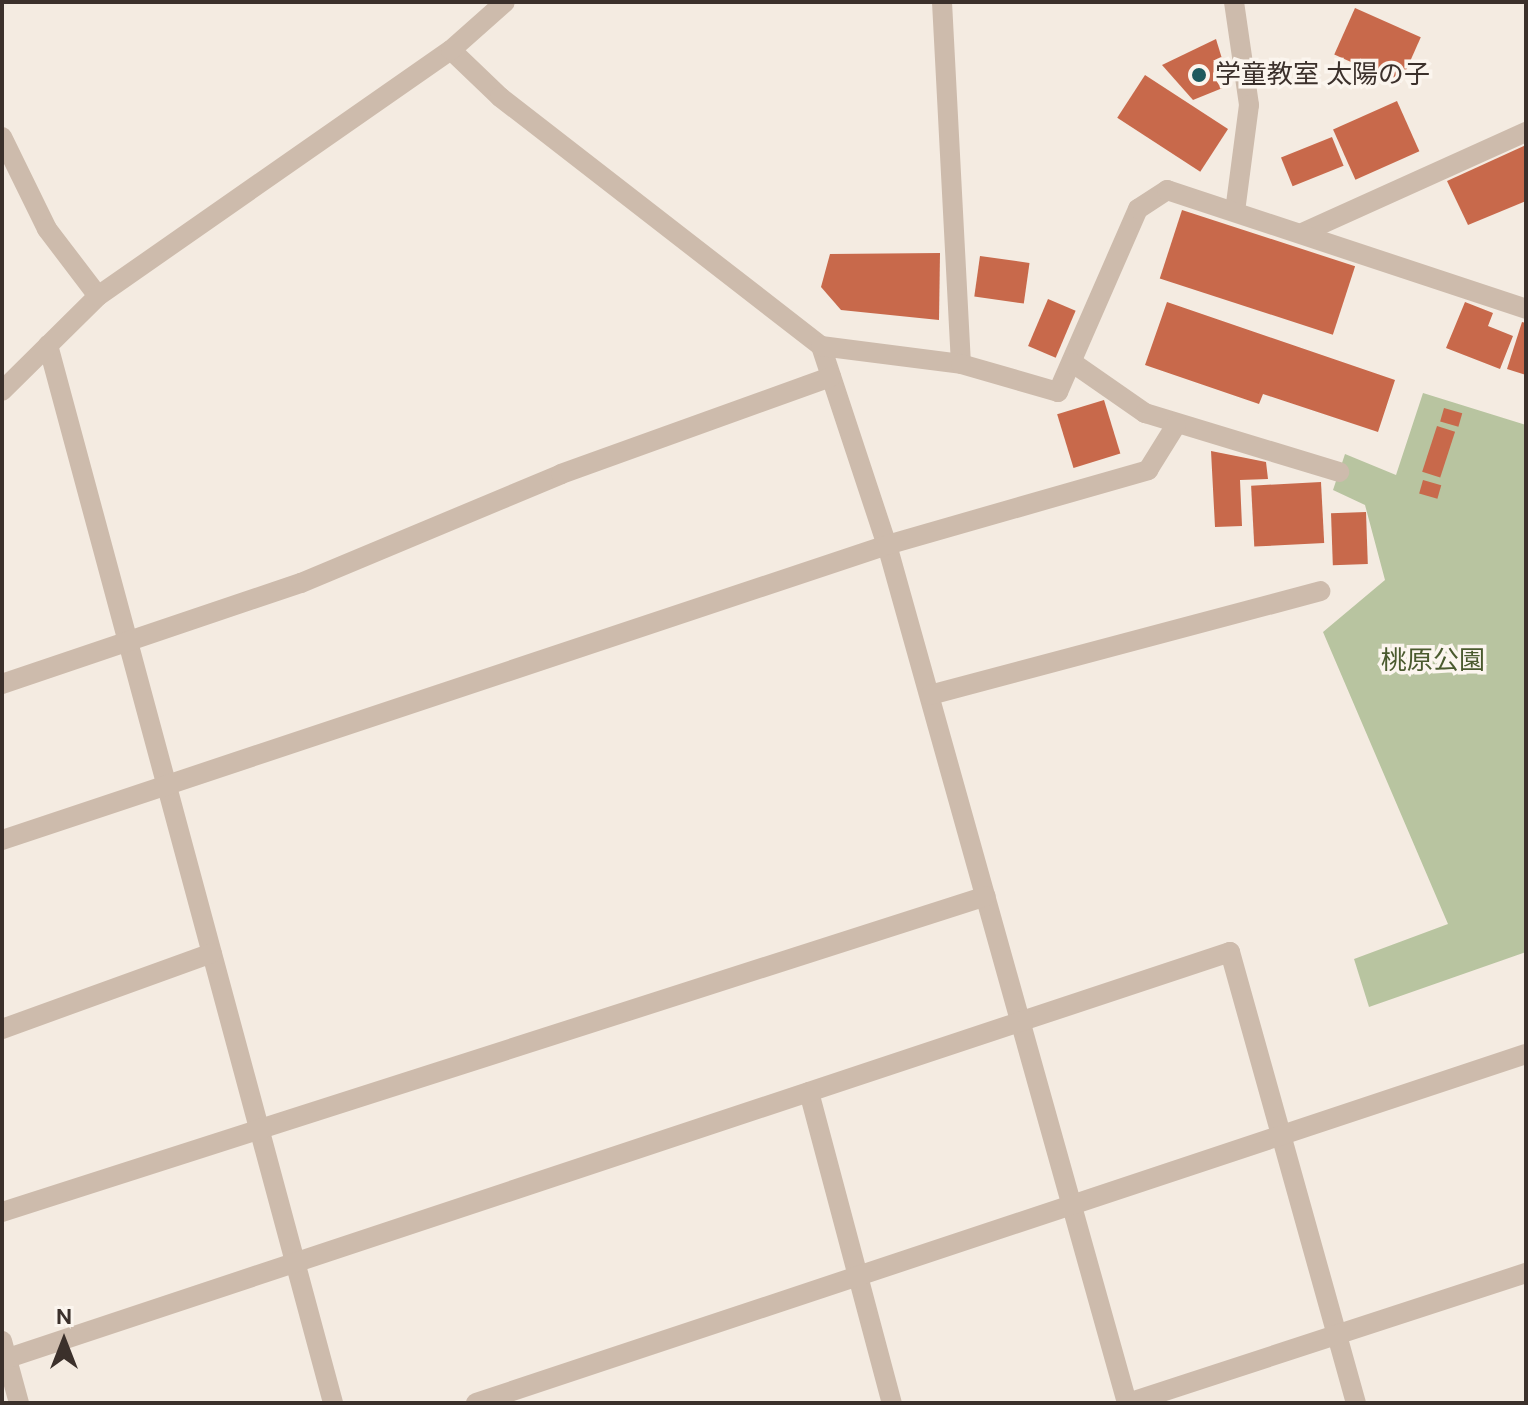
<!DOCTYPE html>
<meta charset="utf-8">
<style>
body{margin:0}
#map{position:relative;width:1528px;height:1405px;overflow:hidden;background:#f4ebe1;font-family:"DM Sans","Noto Sans JP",sans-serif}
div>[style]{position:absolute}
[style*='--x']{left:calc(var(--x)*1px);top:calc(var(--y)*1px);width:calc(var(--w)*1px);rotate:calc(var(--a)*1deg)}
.green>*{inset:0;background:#b8c4a0}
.building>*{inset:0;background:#c8694b;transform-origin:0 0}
.minor>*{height:20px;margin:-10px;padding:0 10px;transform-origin:10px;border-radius:10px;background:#cdbbac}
.tertiary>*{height:20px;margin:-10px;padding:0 10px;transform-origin:10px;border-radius:10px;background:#cdbbac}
.dots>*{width:22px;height:22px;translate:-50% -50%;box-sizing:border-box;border:4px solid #fbf5ee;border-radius:50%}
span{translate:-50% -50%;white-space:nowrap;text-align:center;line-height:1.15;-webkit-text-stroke:7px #fbf5ee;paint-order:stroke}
.poi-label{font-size:26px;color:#3b302b}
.left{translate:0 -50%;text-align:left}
.park-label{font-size:26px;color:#4a5a2e}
.frame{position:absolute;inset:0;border:4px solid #3b302b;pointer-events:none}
.north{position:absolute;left:24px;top:1301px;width:80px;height:80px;-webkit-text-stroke:6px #fbf5ee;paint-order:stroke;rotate:0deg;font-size:22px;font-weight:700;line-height:32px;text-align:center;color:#3b302b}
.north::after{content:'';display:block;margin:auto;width:28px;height:36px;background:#3b302b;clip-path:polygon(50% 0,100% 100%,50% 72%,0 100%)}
</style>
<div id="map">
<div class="green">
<div style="clip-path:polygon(1423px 393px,1526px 425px,1526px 952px,1369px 1007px,1354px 959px,1448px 924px,1323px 632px,1385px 580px,1365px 505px,1333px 490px,1345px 454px,1396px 475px)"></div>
</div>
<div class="building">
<div style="left:1355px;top:8px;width:72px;height:51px;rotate:24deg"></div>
<div style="clip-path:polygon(1216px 39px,1230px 85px,1193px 100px,1162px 65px)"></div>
<div style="left:1145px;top:75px;width:99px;height:51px;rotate:33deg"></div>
<div style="left:1397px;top:101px;width:55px;height:70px;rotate:66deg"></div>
<div style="left:1332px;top:137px;width:31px;height:55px;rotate:68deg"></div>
<div style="clip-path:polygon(1526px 145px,1526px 201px,1468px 225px,1447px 181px)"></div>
<div style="left:1182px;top:210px;width:182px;height:72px;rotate:18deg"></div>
<div style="clip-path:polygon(940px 253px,939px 320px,841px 310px,821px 287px,830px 254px)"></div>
<div style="left:980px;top:256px;width:50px;height:41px;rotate:8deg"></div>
<div style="left:1048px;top:299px;width:30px;height:51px;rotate:23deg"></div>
<div style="clip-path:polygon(1167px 302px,1395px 380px,1378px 432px,1263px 394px,1259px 404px,1145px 365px)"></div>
<div style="clip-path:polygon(1465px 302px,1493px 313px,1488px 326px,1513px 336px,1500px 369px,1446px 348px)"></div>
<div style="clip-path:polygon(1522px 322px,1526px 323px,1526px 375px,1507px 369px)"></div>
<div style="left:1104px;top:400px;width:56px;height:49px;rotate:73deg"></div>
<div style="left:1444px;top:408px;width:19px;height:14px;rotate:16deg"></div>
<div style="left:1437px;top:426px;width:19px;height:48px;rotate:18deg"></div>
<div style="clip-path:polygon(1211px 451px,1266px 462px,1268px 479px,1240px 480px,1242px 526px,1215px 527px)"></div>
<div style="left:1423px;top:480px;width:19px;height:14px;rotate:16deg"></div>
<div style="left:1321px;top:482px;width:61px;height:70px;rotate:87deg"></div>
<div style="left:1366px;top:512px;width:52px;height:35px;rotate:88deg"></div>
</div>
<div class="minor">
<div style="--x:942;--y:2;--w:362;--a:87"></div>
<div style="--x:1234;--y:2;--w:104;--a:81.7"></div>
<div style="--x:1249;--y:105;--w:107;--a:97.5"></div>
<div style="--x:451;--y:50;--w:68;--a:43.8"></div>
<div style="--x:500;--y:97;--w:406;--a:37.8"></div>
<div style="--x:821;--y:346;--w:210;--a:71.7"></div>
<div style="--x:887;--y:545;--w:891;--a:74.37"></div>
<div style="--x:2;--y:137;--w:102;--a:63.9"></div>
<div style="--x:47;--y:229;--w:84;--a:52.7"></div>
<div style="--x:1302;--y:233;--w:246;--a:-24.3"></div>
<div style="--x:48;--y:345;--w:1096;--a:74.92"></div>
<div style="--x:821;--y:346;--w:141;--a:7.3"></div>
<div style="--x:961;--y:364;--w:101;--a:16.1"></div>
<div style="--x:1058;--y:392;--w:200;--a:-66.4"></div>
<div style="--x:1138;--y:209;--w:35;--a:-33"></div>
<div style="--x:1167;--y:190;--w:378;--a:18.3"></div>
<div style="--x:1073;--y:363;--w:88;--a:34.8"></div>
<div style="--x:1145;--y:413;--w:203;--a:16.9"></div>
<div style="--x:2;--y:684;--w:316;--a:-18.7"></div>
<div style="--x:301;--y:583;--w:282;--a:-22.7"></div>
<div style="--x:561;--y:474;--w:287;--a:-19.8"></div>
<div style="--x:930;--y:695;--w:404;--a:-14.9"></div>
<div style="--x:2;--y:840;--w:933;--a:-18.43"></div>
<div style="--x:887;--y:545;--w:272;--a:-16"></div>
<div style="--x:1148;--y:470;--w:53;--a:-58.1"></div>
<div style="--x:2;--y:1029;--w:223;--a:-19.9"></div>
<div style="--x:809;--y:1092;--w:322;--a:75.1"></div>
<div style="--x:2;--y:1212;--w:1033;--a:-17.8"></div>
<div style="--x:2;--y:1341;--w:64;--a:74.7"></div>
<div style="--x:2;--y:1360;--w:1294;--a:-18.38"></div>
<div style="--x:1230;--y:952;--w:468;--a:74.4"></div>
<div style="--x:476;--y:1403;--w:1106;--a:-18.39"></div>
<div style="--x:1128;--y:1403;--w:419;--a:-18.1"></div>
</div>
<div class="tertiary">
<div style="--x:2;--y:391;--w:135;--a:-44.7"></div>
<div style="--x:98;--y:296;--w:430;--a:-34.9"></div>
<div style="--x:451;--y:50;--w:72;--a:-41.6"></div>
</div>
<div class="dots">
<div style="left:1199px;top:75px;background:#1f5a5e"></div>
</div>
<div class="poi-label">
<span class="left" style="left:1215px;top:75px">学童教室 太陽の子</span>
</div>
<div class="park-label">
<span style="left:1433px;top:661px">桃原公園</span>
</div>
<div class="frame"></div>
<div class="north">N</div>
</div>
